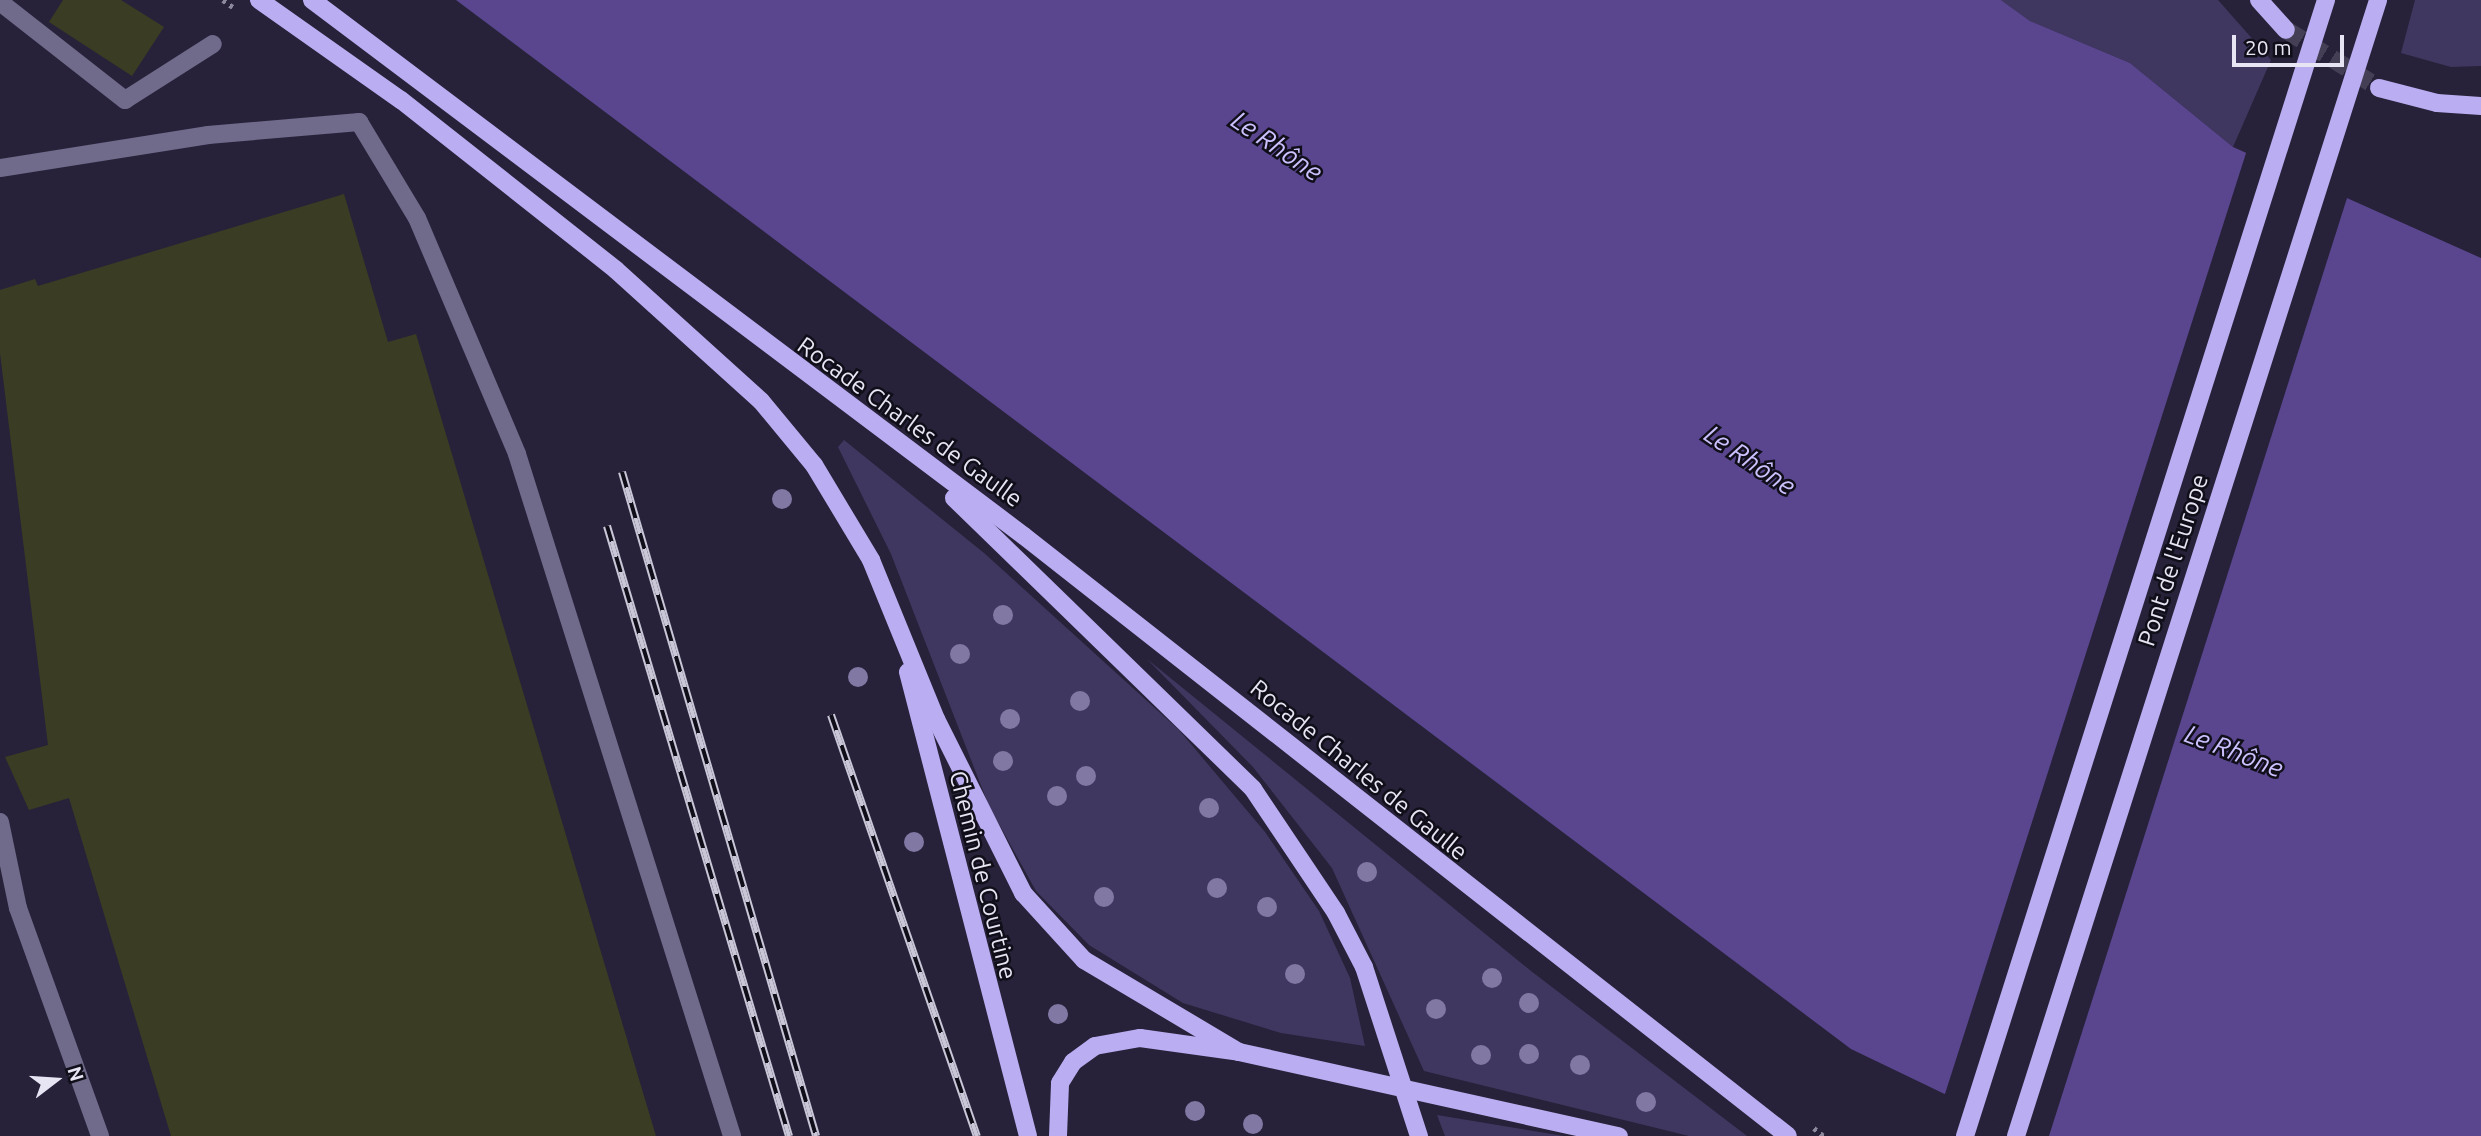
<!DOCTYPE html>
<meta charset="utf-8">
<style>
body{margin:0}
#map{position:relative;width:2481px;height:1136px;overflow:hidden;background:#272239;font-family:Ubuntu,sans-serif}
div>[style]{position:absolute}
[style*='--x']{left:calc(var(--x)*1px);top:calc(var(--y)*1px);width:calc(var(--w)*1px);rotate:calc(var(--a)*1deg)}
.green>*{inset:0;background:#403760}
.water>*{inset:0;background:#59468e}
.pier>*{inset:0;background:#272239}
.building>*{inset:0;background:#3a3d23}
.major-tunnel>*{height:18px;margin-top:-9px;transform-origin:0;background:repeating-linear-gradient(90deg,#443f55 0 18px,transparent 0 27px)}
.path>*{height:4.5px;margin-top:-2.25px;transform-origin:0;background:repeating-linear-gradient(90deg,#8d899d 0 3.5px,transparent 0 8.5px)}
.minor>*{height:18px;margin:-9px;padding:0 9px;transform-origin:9px;border-radius:9px;background:#706a8b}
.major>*{height:18px;margin:-9px;padding:0 9px;transform-origin:9px;border-radius:9px;background:#bbadf2}
.rail>*{height:8px;margin-top:-4px;transform-origin:0;background:repeating-linear-gradient(90deg,#100e18 0 16px,#c9c6d7 0 32px);box-sizing:border-box;border-block:2px solid #c9c6d7}
.trees>*{width:20px;height:20px;margin:-10px;border-radius:50%;background:#8178a4}
span{translate:-50% -50%;white-space:nowrap;text-align:center;line-height:1.15;-webkit-text-stroke:5px #100e18;paint-order:stroke}
.street-label{font-size:24px;color:#e7e4f4}
.water-label{font-size:26px;color:#ccc0fe;font-style:italic}
.north{position:absolute;left:21px;top:1045px;width:70px;height:70px;-webkit-text-stroke:5px #100e18;paint-order:stroke;rotate:73deg;font-size:19px;font-weight:700;line-height:28px;text-align:center;color:#e7e4f4}
.north::after{content:'';display:block;margin:auto;width:24px;height:32px;background:#e7e4f4;clip-path:polygon(50% 0,100% 100%,50% 72%,0 100%)}
.scale{position:absolute;left:2232px;top:35px;width:112px;height:32px;box-sizing:border-box;border:4px solid #e7e4f4;border-top:0;padding-left:9px;font-size:21px;line-height:24px;white-space:nowrap;color:#e7e4f4;-webkit-text-stroke:5px #100e18;paint-order:stroke}
</style>
<div id="map">
<div class="green">
<div style="clip-path:polygon(2001px 0,2218px 0,2271px 60px,2233px 147px,2130px 63px,2030px 21px)"></div>
<div style="clip-path:polygon(2415px 0,2481px 0,2481px 66px,2451px 67px,2401px 53px)"></div>
<div style="clip-path:polygon(844px 440px,984px 553px,1179px 730px,1265px 832px,1319px 911px,1350px 978px,1365px 1046px,1281px 1033px,1183px 1003px,1089px 945px,1036px 891px,989px 806px,891px 554px,838px 447px)"></div>
<div style="clip-path:polygon(1147px 659px,1531px 971px,1747px 1136px,1689px 1136px,1424px 1071px,1332px 868px,1253px 767px)"></div>
<div style="clip-path:polygon(1437px 1115px,1564px 1136px,1445px 1136px)"></div>
</div>
<div class="water">
<div style="clip-path:polygon(456px 0,2001px 0,2030px 21px,2130px 63px,2233px 147px,2481px 258px,2481px 1136px,2032px 1136px,1851px 1049px)"></div>
</div>
<div class="pier">
<div style="clip-path:polygon(2247px 150px,2348px 195px,2049px 1136px,2024px 1136px,1944px 1097px)"></div>
</div>
<div class="building">
<div style="clip-path:polygon(63px 0,121px 0,164px 27px,132px 76px,49px 22px)"></div>
<div style="clip-path:polygon(344px 194px,388px 342px,416px 334px,656px 1136px,171px 1136px,69px 798px,29px 810px,5px 757px,48px 745px,0 353px,0 290px,35px 279px,38px 286px)"></div>
</div>
<div class="major-tunnel">
<div style="--x:2286;--y:30;--w:110;--a:31.9"></div>
</div>
<div class="path">
<div style="--x:223;--y:0;--w:12;--a:35"></div>
<div style="--x:1814;--y:1128;--w:13;--a:39"></div>
</div>
<div class="minor">
<div style="--x:0;--y:2;--w:159;--a:38.1"></div>
<div style="--x:125;--y:100;--w:104;--a:-32.5"></div>
<div style="--x:0;--y:168;--w:211;--a:-9"></div>
<div style="--x:208;--y:135;--w:152;--a:-4.9"></div>
<div style="--x:359;--y:122;--w:112;--a:58.9"></div>
<div style="--x:417;--y:218;--w:256;--a:67"></div>
<div style="--x:517;--y:454;--w:715;--a:72.5"></div>
<div style="--x:0;--y:822;--w:88;--a:78.2"></div>
<div style="--x:18;--y:908;--w:242;--a:70.2"></div>
</div>
<div class="major">
<div style="--x:259;--y:0;--w:174;--a:35.2"></div>
<div style="--x:401;--y:100;--w:274;--a:38.3"></div>
<div style="--x:616;--y:270;--w:195;--a:42.1"></div>
<div style="--x:761;--y:401;--w:83;--a:50.4"></div>
<div style="--x:814;--y:465;--w:111;--a:59"></div>
<div style="--x:871;--y:560;--w:172;--a:67.8"></div>
<div style="--x:936;--y:719;--w:195;--a:63.4"></div>
<div style="--x:1023;--y:893;--w:91;--a:47.7"></div>
<div style="--x:1084;--y:960;--w:180;--a:30.7"></div>
<div style="--x:312;--y:0;--w:891;--a:36.97"></div>
<div style="--x:1024;--y:536;--w:971;--a:38.14"></div>
<div style="--x:2259;--y:0;--w:40;--a:48"></div>
<div style="--x:2379;--y:88;--w:60;--a:14.5"></div>
<div style="--x:2437;--y:103;--w:44;--a:3.9"></div>
<div style="--x:954;--y:498;--w:417;--a:44.2"></div>
<div style="--x:1253;--y:789;--w:149;--a:56.2"></div>
<div style="--x:1336;--y:913;--w:61;--a:62.6"></div>
<div style="--x:1364;--y:967;--w:178;--a:72"></div>
<div style="--x:908;--y:672;--w:479;--a:75.5"></div>
<div style="--x:1058;--y:1136;--w:53;--a:-87.8"></div>
<div style="--x:1060;--y:1083;--w:25;--a:-58"></div>
<div style="--x:1073;--y:1062;--w:27;--a:-36"></div>
<div style="--x:1095;--y:1046;--w:46;--a:-10.1"></div>
<div style="--x:1140;--y:1038;--w:100;--a:8"></div>
<div style="--x:1239;--y:1052;--w:389;--a:12.5"></div>
<div style="--x:1965;--y:1136;--w:1192;--a:-72.37"></div>
<div style="--x:2016;--y:1136;--w:1192;--a:-72.32"></div>
</div>
<div class="rail">
<div style="--x:622;--y:472;--w:692;--a:73.71"></div>
<div style="--x:607;--y:526;--w:637;--a:73.39"></div>
<div style="--x:831;--y:715;--w:446;--a:70.9"></div>
</div>
<div class="trees">
<div style="left:782px;top:499px"></div>
<div style="left:1003px;top:615px"></div>
<div style="left:960px;top:654px"></div>
<div style="left:858px;top:677px"></div>
<div style="left:1080px;top:701px"></div>
<div style="left:1010px;top:719px"></div>
<div style="left:1003px;top:761px"></div>
<div style="left:1086px;top:776px"></div>
<div style="left:1057px;top:796px"></div>
<div style="left:1209px;top:808px"></div>
<div style="left:914px;top:842px"></div>
<div style="left:1367px;top:872px"></div>
<div style="left:1217px;top:888px"></div>
<div style="left:1104px;top:897px"></div>
<div style="left:1267px;top:907px"></div>
<div style="left:1295px;top:974px"></div>
<div style="left:1492px;top:978px"></div>
<div style="left:1529px;top:1003px"></div>
<div style="left:1436px;top:1009px"></div>
<div style="left:1058px;top:1014px"></div>
<div style="left:1529px;top:1054px"></div>
<div style="left:1481px;top:1055px"></div>
<div style="left:1580px;top:1065px"></div>
<div style="left:1646px;top:1102px"></div>
<div style="left:1195px;top:1111px"></div>
<div style="left:1253px;top:1124px"></div>
</div>
<div class="street-label">
<span style="left:910px;top:422px;rotate:36deg">Rocade Charles de Gaulle</span>
<span style="left:2173px;top:560px;rotate:-72deg">Pont de l'Europe</span>
<span style="left:1359px;top:770px;rotate:39deg">Rocade Charles de Gaulle</span>
<span style="left:983px;top:875px;rotate:76deg">Chemin de Courtine</span>
</div>
<div class="water-label">
<span style="left:1277px;top:146px;rotate:34deg">Le Rhône</span>
<span style="left:1750px;top:460px;rotate:34deg">Le Rhône</span>
<span style="left:2234px;top:751px;rotate:21deg">Le Rhône</span>
</div>
<div class="north">N</div>
<div class="scale">20 m</div>
</div>
